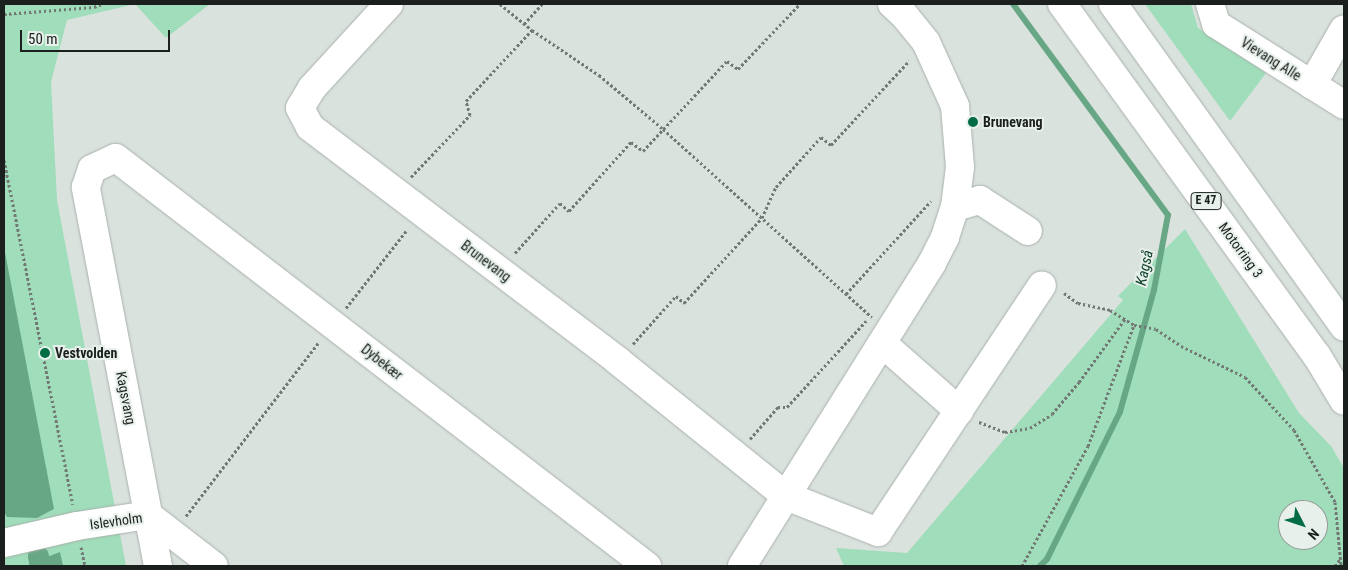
<!DOCTYPE html>
<meta charset="utf-8">
<style>
body{margin:0}
#map{position:relative;width:1348px;height:570px;overflow:hidden;background:#dae2dd;font-family:"Roboto Condensed",sans-serif}
div>[style]{position:absolute}
[style*='--x']{left:calc(var(--x)*1px);top:calc(var(--y)*1px);width:calc(var(--w)*1px);rotate:calc(var(--a)*1deg)}
.green>*{inset:0;background:#a0ddba}
.water>*{inset:0;background:#68a785}
.stream>*{height:6px;margin:-3px;padding:0 3px;transform-origin:3px;border-radius:3px;background:#68a785}
.canal>*{height:21px;margin:-10.5px;padding:0 10.5px;transform-origin:10.5px;border-radius:10.5px;background:#68a785}
.path>*{height:3px;margin-top:-1.5px;transform-origin:0;background:repeating-linear-gradient(90deg,#727874 0 2.5px,transparent 0 5px)}
.roads{filter:drop-shadow(0 0 1px #a9b1ac) drop-shadow(0 0 1px #a9b1ac)}
.minor>*{height:28px;margin:-14px;padding:0 14px;transform-origin:14px;border-radius:14px;background:#fff}
.highway>*{height:28px;margin:-14px;padding:0 14px;transform-origin:14px;border-radius:14px;background:#fff}
.dots>*{width:14px;height:14px;translate:-50% -50%;box-sizing:border-box;border:2px solid #e7f0ea;border-radius:50%}
span{translate:-50% -50%;white-space:nowrap;text-align:center;line-height:1.15;-webkit-text-stroke:4px #e7f0ea;paint-order:stroke}
.shield-label span{padding:1px 4px;background:#e7f0ea;border:1px solid;border-radius:4px;-webkit-text-stroke-width:0}
.shield-label{font-size:12px;color:#1b1f1d;font-weight:700}
.street-label{font-size:14px;color:#1b1f1d}
.poi-label{font-size:14px;color:#1b1f1d;font-weight:700}
.left{translate:0 -50%;text-align:left}
.water-label{font-size:15px;color:#10432b;font-style:italic}
.frame{position:absolute;inset:0;border:5px solid #1b1f1d;pointer-events:none}
.north{position:absolute;left:1278px;top:500px;width:50px;height:50px;box-sizing:border-box;background:#e7f0ea;border:1px solid #959c98;border-radius:50%;rotate:131deg;font-size:14px;font-weight:700;line-height:20px;text-align:center;color:#1b1f1d}
.north::after{content:'';display:block;margin:auto;width:18px;height:22px;background:#026d45;clip-path:polygon(50% 0,100% 100%,50% 72%,0 100%)}
.scale{position:absolute;left:20px;top:30px;width:150px;height:22px;box-sizing:border-box;border:2px solid #1b1f1d;border-top:0;padding-left:6px;font-size:15px;line-height:18px;white-space:nowrap;color:#1b1f1d;-webkit-text-stroke:4px #e7f0ea;paint-order:stroke}
</style>
<div id="map">
<div class="green">
<div style="clip-path:polygon(4px 4px,210px 4px,166px 38px,135px 4px,67px 20px,51px 82px,57px 200px,126px 566px,4px 566px)"></div>
<div style="clip-path:polygon(1145px 4px,1191px 4px,1198px 28px,1266px 73px,1230px 121px)"></div>
<div style="clip-path:polygon(evenodd,1185px 229px,1299px 413px,1331px 446px,1344px 468px,1344px 566px,844px 566px,836px 548px,907px 553px,1123px 300px,1118px 296px,1185px 229px,1288px 510px,1318px 510px,1318px 540px,1288px 540px,1288px 510px)"></div>
</div>
<div class="water">
<div style="clip-path:polygon(4px 247px,54px 509px,37px 518px,7px 517px,4px 512px)"></div>
<div style="clip-path:polygon(60px 552px,63px 566px,31px 566px,34px 562px)"></div>
</div>
<div class="stream">
<div style="--x:1013;--y:4;--w:262;--a:53.7"></div>
<div style="--x:1168;--y:215;--w:76;--a:100.6"></div>
<div style="--x:1154;--y:290;--w:127;--a:105.6"></div>
<div style="--x:1120;--y:412;--w:164;--a:116.4"></div>
<div style="--x:1047;--y:559;--w:10;--a:135"></div>
</div>
<div class="canal">
<div style="--x:38;--y:556;--w:10;--a:79"></div>
</div>
<div class="path">
<div style="--x:500;--y:4;--w:41;--a:39.1"></div>
<div style="--x:532;--y:30;--w:81;--a:33.9"></div>
<div style="--x:599;--y:75;--w:84;--a:40.2"></div>
<div style="--x:663;--y:129;--w:281;--a:42"></div>
<div style="--x:4;--y:14;--w:90;--a:-4.4"></div>
<div style="--x:94;--y:7;--w:9;--a:-21"></div>
<div style="--x:524;--y:24;--w:27;--a:-48"></div>
<div style="--x:4;--y:160;--w:351;--a:78.7"></div>
<div style="--x:411;--y:177;--w:86;--a:-46.4"></div>
<div style="--x:470;--y:115;--w:15;--a:-106"></div>
<div style="--x:466;--y:101;--w:97;--a:-47.1"></div>
<div style="--x:515;--y:253;--w:67;--a:-48"></div>
<div style="--x:560;--y:203;--w:12;--a:42"></div>
<div style="--x:569;--y:211;--w:93;--a:-48.1"></div>
<div style="--x:631;--y:142;--w:15;--a:37"></div>
<div style="--x:643;--y:151;--w:123;--a:-47"></div>
<div style="--x:727;--y:61;--w:14;--a:36"></div>
<div style="--x:738;--y:69;--w:90;--a:-46.4"></div>
<div style="--x:1064;--y:293;--w:17;--a:36"></div>
<div style="--x:1078;--y:303;--w:33;--a:12"></div>
<div style="--x:1110;--y:310;--w:28;--a:32"></div>
<div style="--x:1134;--y:325;--w:22;--a:10"></div>
<div style="--x:1156;--y:329;--w:30;--a:34"></div>
<div style="--x:1181;--y:346;--w:71;--a:25.8"></div>
<div style="--x:1245;--y:377;--w:72;--a:47.2"></div>
<div style="--x:1294;--y:430;--w:83;--a:60.3"></div>
<div style="--x:1335;--y:502;--w:64;--a:84.6"></div>
<div style="--x:846;--y:294;--w:126;--a:-47.6"></div>
<div style="--x:346;--y:308;--w:99;--a:-52"></div>
<div style="--x:633;--y:344;--w:64;--a:-48.1"></div>
<div style="--x:676;--y:296;--w:11;--a:41"></div>
<div style="--x:684;--y:303;--w:115;--a:-47.5"></div>
<div style="--x:762;--y:218;--w:34;--a:-66"></div>
<div style="--x:776;--y:187;--w:67;--a:-48"></div>
<div style="--x:821;--y:137;--w:13;--a:39"></div>
<div style="--x:831;--y:145;--w:115;--a:-47.1"></div>
<div style="--x:979;--y:422;--w:28;--a:21"></div>
<div style="--x:1005;--y:432;--w:25;--a:-9"></div>
<div style="--x:1030;--y:428;--w:26;--a:-32"></div>
<div style="--x:1052;--y:414;--w:42;--a:-49.8"></div>
<div style="--x:1079;--y:382;--w:78;--a:-53.9"></div>
<div style="--x:750;--y:439;--w:43;--a:-48.8"></div>
<div style="--x:778;--y:407;--w:9;--a:0"></div>
<div style="--x:787;--y:407;--w:117;--a:-47.4"></div>
<div style="--x:186;--y:516;--w:219;--a:-52.6"></div>
<div style="--x:81;--y:547;--w:19;--a:78"></div>
<div style="--x:1022;--y:566;--w:137;--a:-61.2"></div>
<div style="--x:1088;--y:446;--w:129;--a:-69.2"></div>
<div style="--x:1335;--y:566;--w:9;--a:-54"></div>
</div>
<div class="roads">
<div class="minor">
<div style="--x:389;--y:4;--w:114;--a:132.5"></div>
<div style="--x:312;--y:88;--w:23;--a:121"></div>
<div style="--x:300;--y:108;--w:21;--a:62"></div>
<div style="--x:310;--y:127;--w:387;--a:37.2"></div>
<div style="--x:618;--y:361;--w:216;--a:38.8"></div>
<div style="--x:786;--y:496;--w:99;--a:21.4"></div>
<div style="--x:878;--y:532;--w:296;--a:-56.4"></div>
<div style="--x:1210;--y:4;--w:21;--a:73"></div>
<div style="--x:1216;--y:24;--w:151;--a:32.3"></div>
<div style="--x:1312;--y:85;--w:64;--a:-60.3"></div>
<div style="--x:955;--y:207;--w:26;--a:-16"></div>
<div style="--x:980;--y:200;--w:57;--a:32.9"></div>
<div style="--x:882;--y:343;--w:103;--a:41.4"></div>
<div style="--x:4;--y:543;--w:75;--a:-13.1"></div>
<div style="--x:77;--y:526;--w:72;--a:-8.8"></div>
<div style="--x:148;--y:515;--w:83;--a:37.7"></div>
<div style="--x:158;--y:566;--w:386;--a:-100.8"></div>
<div style="--x:86;--y:187;--w:19;--a:-72"></div>
<div style="--x:92;--y:169;--w:26;--a:-25"></div>
<div style="--x:116;--y:158;--w:670;--a:37.54"></div>
<div style="--x:742;--y:566;--w:358;--a:-57.9"></div>
<div style="--x:932;--y:263;--w:29;--a:-63"></div>
<div style="--x:945;--y:237;--w:32;--a:-72"></div>
<div style="--x:955;--y:207;--w:40;--a:-82.9"></div>
<div style="--x:960;--y:167;--w:61;--a:-94.7"></div>
<div style="--x:955;--y:106;--w:70;--a:-114.4"></div>
<div style="--x:926;--y:42;--w:33;--a:-129"></div>
<div style="--x:905;--y:16;--w:18;--a:-137"></div>
</div>
<div class="highway">
<div style="--x:1062;--y:4;--w:435;--a:54.1"></div>
<div style="--x:1317;--y:356;--w:52;--a:59"></div>
<div style="--x:1113;--y:4;--w:397;--a:54.4"></div>
</div>
</div>
<div class="dots">
<div style="left:973px;top:122px;background:#026d45"></div>
<div style="left:45px;top:353px;background:#026d45"></div>
</div>
<div class="shield-label">
<span style="left:1206px;top:201px">E 47</span>
</div>
<div class="street-label">
<span style="left:1271px;top:59px;rotate:32deg">Vievang Alle</span>
<span style="left:1241px;top:250px;rotate:54deg">Motorring 3</span>
<span style="left:486px;top:261px;rotate:37deg">Brunevang</span>
<span style="left:382px;top:362px;rotate:38deg">Dybekær</span>
<span style="left:126px;top:398px;rotate:79deg">Kagsvang</span>
<span style="left:116px;top:521px;rotate:-8deg">Islevholm</span>
</div>
<div class="poi-label">
<span class="left" style="left:983px;top:122px">Brunevang</span>
<span class="left" style="left:55px;top:353px">Vestvolden</span>
</div>
<div class="water-label">
<span style="left:1145px;top:268px;rotate:-78deg">Kagså</span>
</div>
<div class="frame"></div>
<div class="north">N</div>
<div class="scale">50 m</div>
</div>
